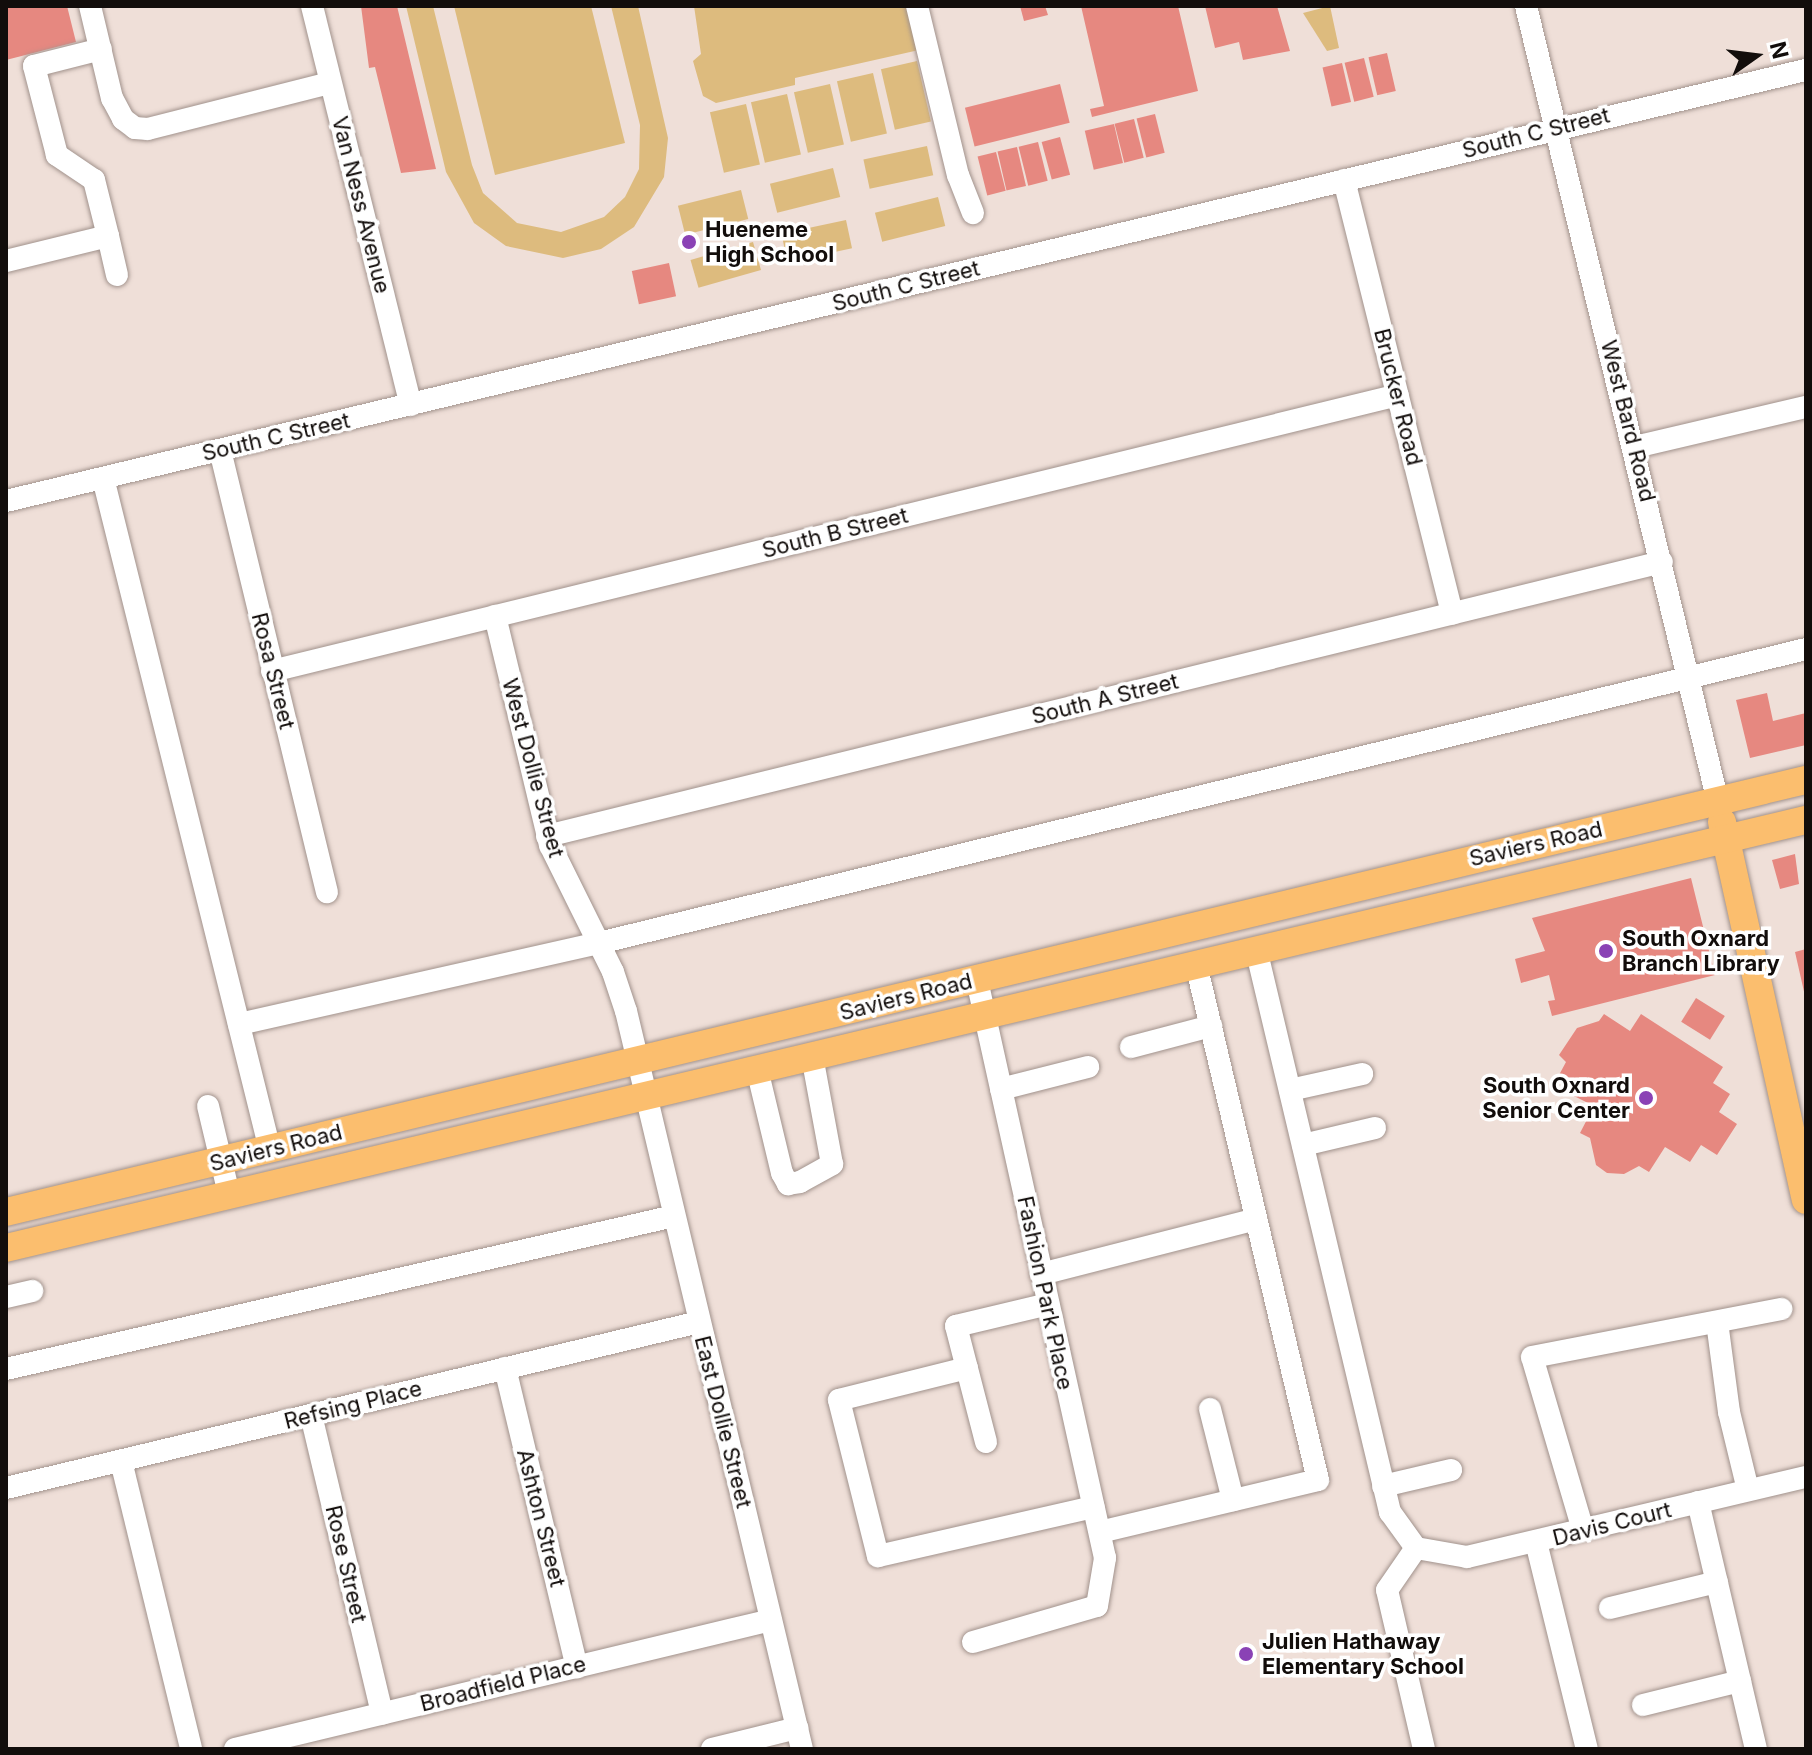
<!DOCTYPE html>
<style>
body{margin:0}
#map{position:relative;width:1812px;height:1755px;overflow:hidden;background:#efdfd8;font-family:Inter,sans-serif}
div>[style]{position:absolute}
[style*='--x']{left:calc(var(--x)*1px);top:calc(var(--y)*1px);width:calc(var(--w)*1px);rotate:calc(var(--a)*1deg)}
.green>*{inset:0;background:#ddbb7e;transform-origin:0 0}
.building>*{inset:0;background:#e68880;transform-origin:0 0}
.roads{filter:drop-shadow(0 0 2px #a1928c) drop-shadow(0 0 2px #a1928c)}
.minor>*{height:22px;margin:-11px;padding:0 11px;transform-origin:11px;border-radius:11px;background:#fff}
.major>*{height:28px;margin:-14px;padding:0 14px;transform-origin:14px;border-radius:14px;background:#fbbe6e}
.dots>*{width:22px;height:22px;translate:-50% -50%;box-sizing:border-box;border:4px solid #fff;border-radius:50%}
span{translate:-50% -50%;white-space:nowrap;text-align:center;line-height:1.15;-webkit-text-stroke:7px #fff;paint-order:stroke}
.street-label{font-size:22px;color:#120d0b}
.poi-label{font-size:22px;color:#120d0b;font-weight:700}
.left{translate:0 -50%;text-align:left}
.right{translate:-100% -50%;text-align:right}
.frame{position:absolute;inset:0;border:8px solid #120d0b;pointer-events:none}
.north{position:absolute;left:1716px;top:16px;width:80px;height:80px;-webkit-text-stroke:6px #fff;paint-order:stroke;rotate:76deg;font-size:22px;font-weight:700;line-height:32px;text-align:center;color:#120d0b}
.north::after{content:'';display:block;margin:auto;width:28px;height:36px;background:#120d0b;clip-path:polygon(50% 0,100% 100%,50% 72%,0 100%)}
</style>
<div id="map">
<div class="green">
<div style="clip-path:polygon(406px 6px,433px 6px,472px 165px,483px 193px,517px 223px,561px 232px,604px 217px,625px 197px,639px 169px,640px 125px,611px 6px,638px 6px,668px 138px,664px 177px,634px 227px,601px 249px,563px 258px,506px 246px,474px 223px,446px 172px)"></div>
<div style="clip-path:polygon(454px 6px,591px 6px,625px 143px,495px 175px)"></div>
<div style="clip-path:polygon(694px 6px,908px 6px,919px 50px,795px 78px,795px 85px,716px 103px,703px 96px,693px 61px,701px 54px)"></div>
<div style="clip-path:polygon(1330px 6px,1339px 48px,1327px 51px,1303px 13px)"></div>
<div style="left:917px;top:61px;width:62px;height:37px;rotate:77deg"></div>
<div style="left:873px;top:73px;width:62px;height:37px;rotate:77deg"></div>
<div style="left:830px;top:84px;width:62px;height:37px;rotate:77deg"></div>
<div style="left:787px;top:94px;width:62px;height:37px;rotate:77deg"></div>
<div style="left:746px;top:104px;width:62px;height:37px;rotate:77deg"></div>
<div style="left:927px;top:146px;width:30px;height:65px;rotate:78deg"></div>
<div style="left:833px;top:168px;width:30px;height:65px;rotate:76deg"></div>
<div style="left:741px;top:190px;width:30px;height:65px;rotate:76deg"></div>
<div style="left:938px;top:197px;width:30px;height:65px;rotate:76deg"></div>
<div style="left:846px;top:220px;width:29px;height:66px;rotate:78deg"></div>
<div style="left:753px;top:242px;width:29px;height:65px;rotate:74deg"></div>
</div>
<div class="building">
<div style="clip-path:polygon(6px 6px,67px 6px,76px 42px,6px 60px)"></div>
<div style="clip-path:polygon(361px 6px,397px 6px,436px 169px,401px 173px,375px 67px,369px 68px)"></div>
<div style="clip-path:polygon(1020px 6px,1045px 6px,1048px 15px,1024px 21px)"></div>
<div style="clip-path:polygon(1081px 6px,1178px 6px,1198px 91px,1092px 117px,1090px 109px,1104px 106px)"></div>
<div style="clip-path:polygon(1205px 6px,1277px 6px,1290px 51px,1243px 60px,1239px 42px,1215px 48px)"></div>
<div style="left:1387px;top:53px;width:39px;height:19px;rotate:77deg"></div>
<div style="left:1364px;top:58px;width:40px;height:20px;rotate:76deg"></div>
<div style="left:1342px;top:63px;width:40px;height:20px;rotate:77deg"></div>
<div style="left:1060px;top:84px;width:40px;height:98px;rotate:76deg"></div>
<div style="left:1155px;top:114px;width:40px;height:19px;rotate:76deg"></div>
<div style="left:1134px;top:119px;width:40px;height:20px;rotate:76deg"></div>
<div style="left:1114px;top:124px;width:40px;height:30px;rotate:77deg"></div>
<div style="left:1060px;top:137px;width:39px;height:19px;rotate:75deg"></div>
<div style="left:1038px;top:142px;width:40px;height:20px;rotate:76deg"></div>
<div style="left:1017px;top:147px;width:40px;height:20px;rotate:77deg"></div>
<div style="left:996px;top:152px;width:40px;height:19px;rotate:76deg"></div>
<div style="left:669px;top:263px;width:34px;height:38px;rotate:78deg"></div>
<div style="clip-path:polygon(1767px 693px,1773px 721px,1806px 713px,1806px 745px,1750px 758px,1736px 700px)"></div>
<div style="clip-path:polygon(1795px 854px,1799px 884px,1780px 889px,1772px 860px)"></div>
<div style="clip-path:polygon(1691px 878px,1715px 975px,1552px 1016px,1548px 1001px,1555px 1000px,1549px 975px,1521px 983px,1515px 959px,1545px 951px,1532px 918px)"></div>
<div style="clip-path:polygon(1806px 949px,1806px 996px,1805px 996px,1795px 952px)"></div>
<div style="left:1696px;top:998px;width:34px;height:28px;rotate:32deg"></div>
<div style="clip-path:polygon(1604px 1014px,1630px 1031px,1641px 1014px,1723px 1067px,1713px 1083px,1730px 1094px,1719px 1112px,1737px 1124px,1717px 1155px,1701px 1145px,1690px 1162px,1665px 1147px,1649px 1172px,1639px 1166px,1624px 1174px,1607px 1173px,1596px 1165px,1590px 1138px,1580px 1133px,1594px 1106px,1566px 1092px,1571px 1081px,1559px 1075px,1566px 1062px,1559px 1055px,1577px 1028px,1599px 1021px)"></div>
</div>
<div class="roads">
<div class="minor">
<div style="--x:90;--y:6;--w:95;--a:76.6"></div>
<div style="--x:112;--y:98;--w:24;--a:62"></div>
<div style="--x:123;--y:119;--w:15;--a:37"></div>
<div style="--x:135;--y:128;--w:13;--a:4"></div>
<div style="--x:148;--y:129;--w:188;--a:-14.2"></div>
<div style="--x:312;--y:6;--w:411;--a:76.1"></div>
<div style="--x:917;--y:6;--w:174;--a:76.4"></div>
<div style="--x:958;--y:175;--w:41;--a:68.5"></div>
<div style="--x:1526;--y:6;--w:819;--a:76.44"></div>
<div style="--x:1344;--y:180;--w:447;--a:76"></div>
<div style="--x:108;--y:236;--w:40;--a:77"></div>
<div style="--x:6;--y:261;--w:105;--a:-13.8"></div>
<div style="--x:108;--y:236;--w:58;--a:-104"></div>
<div style="--x:94;--y:180;--w:45;--a:-146"></div>
<div style="--x:57;--y:155;--w:92;--a:-104.5"></div>
<div style="--x:34;--y:66;--w:69;--a:-14.2"></div>
<div style="--x:1635;--y:447;--w:176;--a:-13.2"></div>
<div style="--x:220;--y:450;--w:455;--a:76.4"></div>
<div style="--x:103;--y:478;--w:692;--a:76.04"></div>
<div style="--x:6;--y:501;--w:1851;--a:-13.47"></div>
<div style="--x:495;--y:616;--w:236;--a:76.5"></div>
<div style="--x:550;--y:845;--w:142;--a:63.6"></div>
<div style="--x:613;--y:972;--w:41;--a:71.6"></div>
<div style="--x:626;--y:1011;--w:759;--a:76.59"></div>
<div style="--x:272;--y:671;--w:1159;--a:-13.77"></div>
<div style="--x:547;--y:836;--w:1148;--a:-13.81"></div>
<div style="--x:1257;--y:953;--w:575;--a:76.62"></div>
<div style="--x:1390;--y:1512;--w:44;--a:54.2"></div>
<div style="--x:239;--y:1024;--w:369;--a:-12.7"></div>
<div style="--x:599;--y:943;--w:1242;--a:-13.69"></div>
<div style="--x:1131;--y:1047;--w:83;--a:-14.7"></div>
<div style="--x:757;--y:1069;--w:107;--a:76.5"></div>
<div style="--x:782;--y:1173;--w:13;--a:61"></div>
<div style="--x:788;--y:1184;--w:12;--a:-9"></div>
<div style="--x:800;--y:1182;--w:37;--a:-29"></div>
<div style="--x:832;--y:1164;--w:110;--a:-100.5"></div>
<div style="--x:1001;--y:1089;--w:90;--a:-14.2"></div>
<div style="--x:1290;--y:1090;--w:74;--a:-12.5"></div>
<div style="--x:208;--y:1106;--w:90;--a:76.6"></div>
<div style="--x:1303;--y:1145;--w:74;--a:-13.3"></div>
<div style="--x:1041;--y:1274;--w:222;--a:-14.3"></div>
<div style="--x:6;--y:1297;--w:27;--a:-13"></div>
<div style="--x:1717;--y:1322;--w:91;--a:82.4"></div>
<div style="--x:1729;--y:1412;--w:80;--a:76.3"></div>
<div style="--x:505;--y:1368;--w:308;--a:76.5"></div>
<div style="--x:967;--y:1368;--w:132;--a:166"></div>
<div style="--x:839;--y:1400;--w:161;--a:76"></div>
<div style="--x:878;--y:1556;--w:221;--a:-12.8"></div>
<div style="--x:6;--y:1369;--w:685;--a:-12.9"></div>
<div style="--x:1210;--y:1409;--w:94;--a:75.8"></div>
<div style="--x:311;--y:1415;--w:307;--a:76.6"></div>
<div style="--x:986;--y:1442;--w:120;--a:-104.5"></div>
<div style="--x:956;--y:1326;--w:95;--a:-13.4"></div>
<div style="--x:121;--y:1461;--w:296;--a:76.3"></div>
<div style="--x:1383;--y:1486;--w:70;--a:-13.2"></div>
<div style="--x:6;--y:1488;--w:713;--a:-13.47"></div>
<div style="--x:1698;--y:1502;--w:254;--a:76.8"></div>
<div style="--x:1583;--y:1530;--w:180;--a:-106.4"></div>
<div style="--x:1532;--y:1357;--w:254;--a:-10.9"></div>
<div style="--x:1100;--y:1532;--w:224;--a:-13.4"></div>
<div style="--x:1318;--y:1480;--w:526;--a:-103.3"></div>
<div style="--x:1536;--y:1542;--w:213;--a:76.2"></div>
<div style="--x:1416;--y:1548;--w:52;--a:10"></div>
<div style="--x:1467;--y:1557;--w:348;--a:-13.3"></div>
<div style="--x:1416;--y:1548;--w:51;--a:124.6"></div>
<div style="--x:1387;--y:1590;--w:163;--a:76.9"></div>
<div style="--x:1610;--y:1608;--w:110;--a:-13.7"></div>
<div style="--x:973;--y:1642;--w:129;--a:-16.2"></div>
<div style="--x:1097;--y:1606;--w:49;--a:-80.5"></div>
<div style="--x:1105;--y:1558;--w:592;--a:-102.49"></div>
<div style="--x:1643;--y:1705;--w:100;--a:-13.9"></div>
<div style="--x:235;--y:1749;--w:551;--a:-13.53"></div>
<div style="--x:712;--y:1749;--w:88;--a:-13.9"></div>
</div>
<div class="major">
<div style="--x:1722;--y:822;--w:387;--a:77.5"></div>
<div style="--x:6;--y:1212;--w:1851;--a:-13.5"></div>
<div style="--x:6;--y:1248;--w:1850;--a:-13.38"></div>
</div>
</div>
<div class="dots">
<div style="left:689px;top:242px;background:#8a42b5"></div>
<div style="left:1606px;top:951px;background:#8a42b5"></div>
<div style="left:1646px;top:1098px;background:#8a42b5"></div>
<div style="left:1246px;top:1654px;background:#8a42b5"></div>
</div>
<div class="street-label">
<span style="left:1536px;top:133px;rotate:-14deg">South C Street</span>
<span style="left:361px;top:205px;rotate:76deg">Van Ness Avenue</span>
<span style="left:906px;top:286px;rotate:-14deg">South C Street</span>
<span style="left:1398px;top:397px;rotate:76deg">Brucker Road</span>
<span style="left:1628px;top:421px;rotate:76deg">West Bard Road</span>
<span style="left:276px;top:437px;rotate:-13deg">South C Street</span>
<span style="left:835px;top:533px;rotate:-14deg">South B Street</span>
<span style="left:273px;top:671px;rotate:76deg">Rosa Street</span>
<span style="left:1105px;top:699px;rotate:-14deg">South A Street</span>
<span style="left:533px;top:768px;rotate:75deg">West Dollie Street</span>
<span style="left:1536px;top:844px;rotate:-13deg">Saviers Road</span>
<span style="left:906px;top:997px;rotate:-14deg">Saviers Road</span>
<span style="left:276px;top:1148px;rotate:-14deg">Saviers Road</span>
<span style="left:1045px;top:1293px;rotate:78deg">Fashion Park Place</span>
<span style="left:353px;top:1405px;rotate:-14deg">Refsing Place</span>
<span style="left:723px;top:1422px;rotate:76deg">East Dollie Street</span>
<span style="left:541px;top:1518px;rotate:76deg">Ashton Street</span>
<span style="left:1612px;top:1524px;rotate:-14deg">Davis Court</span>
<span style="left:346px;top:1564px;rotate:77deg">Rose Street</span>
<span style="left:503px;top:1684px;rotate:-14deg">Broadfield Place</span>
</div>
<div class="poi-label">
<span class="left" style="left:705px;top:242px">Hueneme<br>High School</span>
<span class="left" style="left:1622px;top:951px">South Oxnard<br>Branch Library</span>
<span class="right" style="left:1630px;top:1098px">South Oxnard<br>Senior Center</span>
<span class="left" style="left:1262px;top:1654px">Julien Hathaway<br>Elementary School</span>
</div>
<div class="frame"></div>
<div class="north">N</div>
</div>
